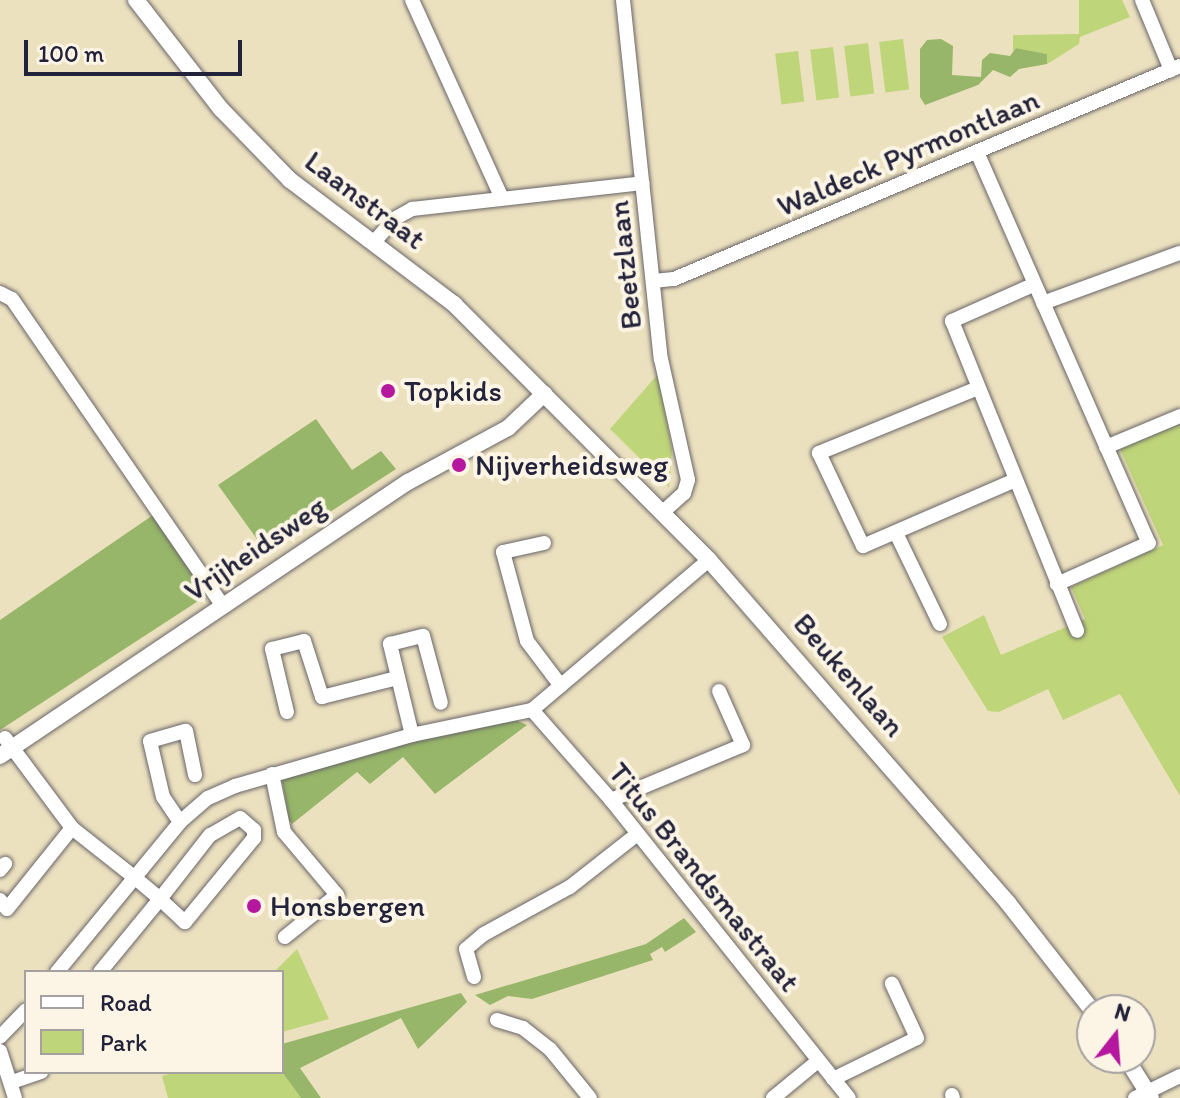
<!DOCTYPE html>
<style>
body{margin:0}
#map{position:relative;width:1180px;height:1098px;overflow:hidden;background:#ece1bf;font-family:Itim,sans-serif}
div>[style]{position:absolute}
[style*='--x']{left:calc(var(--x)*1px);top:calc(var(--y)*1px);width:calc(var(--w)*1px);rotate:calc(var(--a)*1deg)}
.green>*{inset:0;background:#bfd579;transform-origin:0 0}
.forest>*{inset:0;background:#97b669}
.roads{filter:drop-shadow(0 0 2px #696569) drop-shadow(0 0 2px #696569)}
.minor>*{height:14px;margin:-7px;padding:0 7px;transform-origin:7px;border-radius:7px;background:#fff}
.tertiary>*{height:16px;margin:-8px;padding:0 8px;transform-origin:8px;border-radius:8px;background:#fff}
.dots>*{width:22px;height:22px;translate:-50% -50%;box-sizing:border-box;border:4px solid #fcf5e5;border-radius:50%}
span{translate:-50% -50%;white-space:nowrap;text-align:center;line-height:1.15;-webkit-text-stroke:8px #fcf5e5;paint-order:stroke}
.street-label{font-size:30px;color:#22223b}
.poi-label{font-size:30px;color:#22223b}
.left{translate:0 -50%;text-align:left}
.legend{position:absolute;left:24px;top:970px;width:260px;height:104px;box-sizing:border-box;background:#fcf5e5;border:2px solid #a5a1a1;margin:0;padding:10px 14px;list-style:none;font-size:24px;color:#22223b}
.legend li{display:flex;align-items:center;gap:16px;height:40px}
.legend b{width:40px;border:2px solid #a5a1a1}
.north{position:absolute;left:1076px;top:994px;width:80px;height:80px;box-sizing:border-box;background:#fcf5e5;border:2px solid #a5a1a1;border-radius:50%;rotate:17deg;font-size:22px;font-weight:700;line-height:32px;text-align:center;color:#22223b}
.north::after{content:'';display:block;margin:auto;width:28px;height:36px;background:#b5179e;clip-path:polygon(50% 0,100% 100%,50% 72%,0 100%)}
.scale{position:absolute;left:24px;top:40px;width:218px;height:36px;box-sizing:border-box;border:4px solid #22223b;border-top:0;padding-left:10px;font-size:24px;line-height:28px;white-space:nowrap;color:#22223b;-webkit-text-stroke:6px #fcf5e5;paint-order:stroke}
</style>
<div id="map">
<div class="green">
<div style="clip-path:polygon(1079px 0,1122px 0,1130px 17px,1080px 37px,1079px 44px,1047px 64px,1047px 54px,1016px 48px,1013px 52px,1013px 35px,1079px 34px)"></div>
<div style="left:903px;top:39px;width:51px;height:24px;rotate:83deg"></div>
<div style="left:868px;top:43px;width:51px;height:24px;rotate:83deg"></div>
<div style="left:833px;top:47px;width:51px;height:23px;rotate:83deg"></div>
<div style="left:798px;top:51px;width:51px;height:23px;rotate:83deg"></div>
<div style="clip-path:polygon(658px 374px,672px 450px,669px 487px,610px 429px)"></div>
<div style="clip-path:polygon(1180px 423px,1180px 796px,1120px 694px,1063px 720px,1048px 689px,999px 712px,988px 711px,942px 637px,984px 615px,1001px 655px,1085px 619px,1071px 587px,1163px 545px,1119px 447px)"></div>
<div style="clip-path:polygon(297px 949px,329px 1019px,282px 1032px,282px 972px,274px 972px)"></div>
<div style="clip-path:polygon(176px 1072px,282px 1072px,301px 1098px,168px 1098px,162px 1076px)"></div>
</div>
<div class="forest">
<div style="clip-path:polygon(941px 39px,953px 46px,952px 75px,981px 77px,982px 60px,990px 53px,1010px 56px,1016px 48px,1047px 54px,1047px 64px,1019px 69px,1010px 77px,993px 70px,978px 85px,925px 105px,920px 97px,920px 49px,927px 40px)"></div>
<div style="clip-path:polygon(316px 419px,352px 470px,381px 451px,396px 469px,267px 553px,218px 485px)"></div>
<div style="clip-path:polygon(156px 513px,212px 592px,0 730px,0 620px)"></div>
<div style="clip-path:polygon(511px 718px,527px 725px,435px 794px,403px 757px,370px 784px,357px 772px,292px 824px,289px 820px,281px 774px)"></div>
<div style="clip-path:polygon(684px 918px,696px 932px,665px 952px,662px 947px,650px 954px,653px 960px,532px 999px,508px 996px,490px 1005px,475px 995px,646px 944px)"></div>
<div style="clip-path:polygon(461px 993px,467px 1002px,418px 1049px,401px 1018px,300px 1068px,321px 1098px,301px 1098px,282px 1072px,282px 1044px)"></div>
</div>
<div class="roads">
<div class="minor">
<div style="--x:412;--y:0;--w:217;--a:65.6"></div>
<div style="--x:623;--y:0;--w:361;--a:84"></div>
<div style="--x:661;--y:359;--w:124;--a:77.4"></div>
<div style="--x:688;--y:480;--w:14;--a:107"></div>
<div style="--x:684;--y:493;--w:28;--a:138"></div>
<div style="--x:1142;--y:0;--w:76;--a:67.5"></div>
<div style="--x:977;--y:152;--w:427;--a:66.3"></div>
<div style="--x:1149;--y:543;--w:101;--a:156"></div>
<div style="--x:375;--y:241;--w:29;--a:-49"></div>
<div style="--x:394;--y:219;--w:21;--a:-29"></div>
<div style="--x:412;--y:209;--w:232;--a:-6.4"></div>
<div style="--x:654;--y:281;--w:20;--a:-6"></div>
<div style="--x:674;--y:279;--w:549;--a:-22.83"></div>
<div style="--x:1033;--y:285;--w:89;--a:156"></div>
<div style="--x:952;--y:321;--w:334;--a:68"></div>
<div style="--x:0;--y:293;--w:13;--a:27"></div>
<div style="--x:12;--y:299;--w:370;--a:55.5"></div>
<div style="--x:1043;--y:303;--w:146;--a:-20.1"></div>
<div style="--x:978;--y:388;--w:172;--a:157.8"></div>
<div style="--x:819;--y:453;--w:103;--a:64.7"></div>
<div style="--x:863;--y:546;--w:163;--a:-23.4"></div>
<div style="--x:1106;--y:447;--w:80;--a:-22.7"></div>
<div style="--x:896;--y:533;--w:101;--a:64.2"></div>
<div style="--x:544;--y:543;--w:42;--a:167.6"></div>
<div style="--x:503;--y:552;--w:92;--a:74.9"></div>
<div style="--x:527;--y:641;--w:56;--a:52.9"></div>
<div style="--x:532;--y:710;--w:120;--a:48.7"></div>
<div style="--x:611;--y:800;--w:381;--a:51.4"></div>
<div style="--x:287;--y:712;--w:65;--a:-103.4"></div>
<div style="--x:272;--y:649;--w:33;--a:-14"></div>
<div style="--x:304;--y:641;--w:59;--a:72.2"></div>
<div style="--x:322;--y:697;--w:77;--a:-14.2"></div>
<div style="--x:412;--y:735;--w:94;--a:-103.6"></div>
<div style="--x:390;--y:644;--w:34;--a:-14"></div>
<div style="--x:423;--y:636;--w:69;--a:75"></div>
<div style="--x:5;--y:738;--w:112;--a:53.3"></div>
<div style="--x:72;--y:828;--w:79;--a:38.3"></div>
<div style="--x:134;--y:877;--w:34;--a:40"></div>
<div style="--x:160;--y:899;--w:34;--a:43"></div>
<div style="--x:185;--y:922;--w:109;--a:-50.6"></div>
<div style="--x:254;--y:838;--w:8;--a:-90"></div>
<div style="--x:254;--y:830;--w:18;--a:-139"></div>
<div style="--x:240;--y:818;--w:34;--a:150"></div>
<div style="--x:210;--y:835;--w:81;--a:128"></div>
<div style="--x:160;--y:899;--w:94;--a:129.4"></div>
<div style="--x:272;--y:774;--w:59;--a:78.3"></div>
<div style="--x:284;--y:832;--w:82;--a:49.9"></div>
<div style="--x:337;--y:895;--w:67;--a:141.1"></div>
<div style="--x:611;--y:800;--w:143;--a:-22.6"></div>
<div style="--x:743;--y:745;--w:59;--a:-114"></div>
<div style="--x:180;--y:822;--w:30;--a:-124"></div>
<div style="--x:163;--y:797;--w:57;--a:-103.1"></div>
<div style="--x:150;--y:741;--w:37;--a:-16"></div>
<div style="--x:186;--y:731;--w:45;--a:78.4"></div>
<div style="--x:0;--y:870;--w:8;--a:-50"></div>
<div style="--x:0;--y:900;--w:11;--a:52"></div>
<div style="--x:7;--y:909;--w:104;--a:-51.3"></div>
<div style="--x:57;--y:972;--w:194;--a:-50.6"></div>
<div style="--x:180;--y:822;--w:37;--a:-41"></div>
<div style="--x:208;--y:798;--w:30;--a:-24"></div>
<div style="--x:235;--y:786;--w:184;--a:-16.1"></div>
<div style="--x:412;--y:735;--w:123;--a:-11.8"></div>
<div style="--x:532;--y:710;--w:232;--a:-40.3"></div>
<div style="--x:474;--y:977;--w:29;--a:-106"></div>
<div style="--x:466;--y:949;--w:23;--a:-40"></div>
<div style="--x:484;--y:934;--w:98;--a:-28.7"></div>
<div style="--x:570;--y:887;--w:84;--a:-38.2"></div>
<div style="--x:497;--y:1020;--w:27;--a:17"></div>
<div style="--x:523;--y:1028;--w:34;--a:38"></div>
<div style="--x:550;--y:1049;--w:63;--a:50.8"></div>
<div style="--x:0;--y:1037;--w:37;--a:-46"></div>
<div style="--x:0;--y:1051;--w:49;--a:72.3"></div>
<div style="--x:833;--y:1079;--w:93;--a:-26"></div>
<div style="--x:917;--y:1038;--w:60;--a:-114.8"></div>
<div style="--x:12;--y:1082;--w:31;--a:-19"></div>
<div style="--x:952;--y:1095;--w:3;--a:72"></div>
<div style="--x:773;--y:1098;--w:58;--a:-39.4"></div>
<div style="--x:1135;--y:1098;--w:50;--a:-26.1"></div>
</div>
<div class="tertiary">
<div style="--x:136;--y:0;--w:138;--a:52.1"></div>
<div style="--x:221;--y:109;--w:99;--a:45.8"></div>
<div style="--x:290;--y:180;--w:206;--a:37.1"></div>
<div style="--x:454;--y:304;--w:361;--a:45.1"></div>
<div style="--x:709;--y:560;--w:455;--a:48.9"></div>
<div style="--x:1008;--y:903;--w:136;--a:51.9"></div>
<div style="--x:0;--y:756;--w:491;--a:-33.9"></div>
<div style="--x:408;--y:482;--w:114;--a:-28.4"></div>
<div style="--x:508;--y:428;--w:50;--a:-43.4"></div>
<div style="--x:1126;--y:1058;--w:47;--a:58"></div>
</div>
</div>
<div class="dots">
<div style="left:388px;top:391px;background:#b5179e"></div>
<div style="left:459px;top:465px;background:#b5179e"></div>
<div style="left:254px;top:906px;background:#b5179e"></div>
</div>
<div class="street-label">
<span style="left:908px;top:153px;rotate:-23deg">Waldeck Pyrmontlaan</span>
<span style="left:365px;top:200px;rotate:37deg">Laanstraat</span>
<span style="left:625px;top:265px;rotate:-96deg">Beetzlaan</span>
<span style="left:255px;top:549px;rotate:-34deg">Vrijheidsweg</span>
<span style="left:849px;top:675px;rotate:49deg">Beukenlaan</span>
<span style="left:704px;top:877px;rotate:51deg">Titus Brandsmastraat</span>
</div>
<div class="poi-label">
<span class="left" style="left:404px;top:391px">Topkids</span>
<span class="left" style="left:475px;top:465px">Nijverheidsweg</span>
<span class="left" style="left:270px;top:906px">Honsbergen</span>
</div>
<ul class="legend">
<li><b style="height:10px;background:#fff"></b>Road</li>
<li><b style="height:22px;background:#bfd579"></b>Park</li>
</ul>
<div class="north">N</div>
<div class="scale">100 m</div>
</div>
